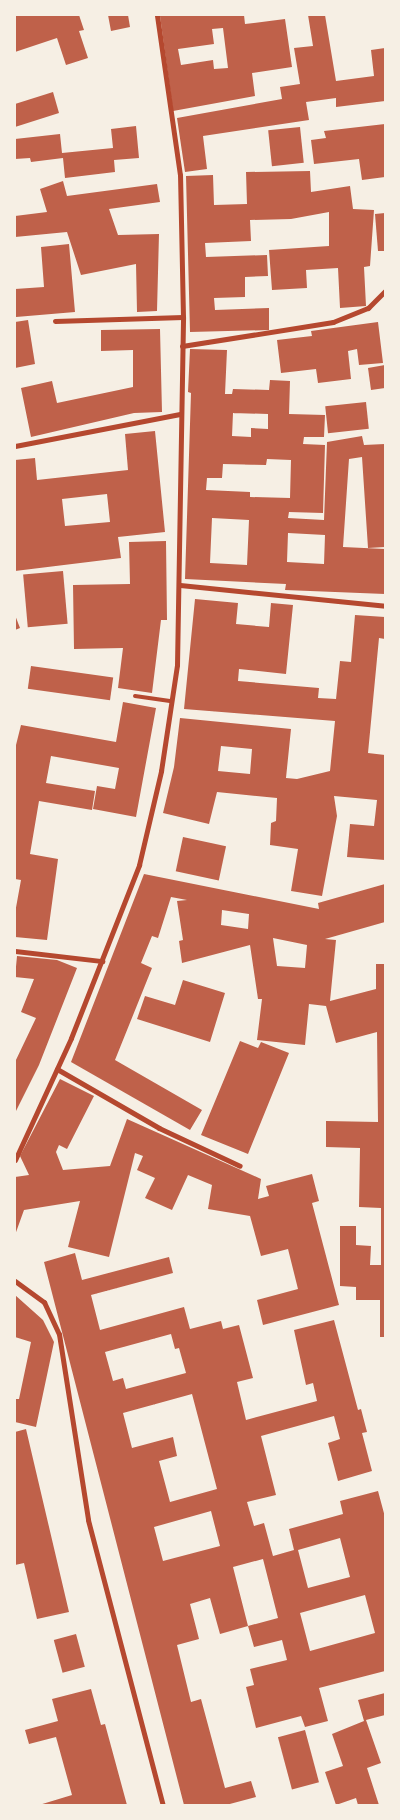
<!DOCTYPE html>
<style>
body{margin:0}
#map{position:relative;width:400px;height:1820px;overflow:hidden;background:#f6efe4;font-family:Signika,sans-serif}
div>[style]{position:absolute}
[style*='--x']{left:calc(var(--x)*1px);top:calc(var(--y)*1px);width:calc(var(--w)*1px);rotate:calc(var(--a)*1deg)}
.building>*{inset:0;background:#bf614a;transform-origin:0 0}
.service>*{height:4px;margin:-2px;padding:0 2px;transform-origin:2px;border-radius:2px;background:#b5482f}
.minor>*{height:5px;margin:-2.5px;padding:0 2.5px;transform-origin:2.5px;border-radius:2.5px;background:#b5482f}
span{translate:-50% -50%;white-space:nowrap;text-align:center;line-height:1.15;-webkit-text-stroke:4px #f6efe4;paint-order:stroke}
.frame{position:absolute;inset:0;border:16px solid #f6efe4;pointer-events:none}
</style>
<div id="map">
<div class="building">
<div style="clip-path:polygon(15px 15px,79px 15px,84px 30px,79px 31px,88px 58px,66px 65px,57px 38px,15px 52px)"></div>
<div style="clip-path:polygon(108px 15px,128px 15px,130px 27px,111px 31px)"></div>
<div style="clip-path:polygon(evenodd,244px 15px,245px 24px,285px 19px,292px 67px,252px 73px,255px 96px,173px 111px,160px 16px,244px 15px,223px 28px,228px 68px,214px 69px,213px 60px,181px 65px,178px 49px,214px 44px,212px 29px,223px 28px)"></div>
<div style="clip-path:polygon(308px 15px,325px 15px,336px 81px,374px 76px,371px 50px,385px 48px,385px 101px,336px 107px,336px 98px,306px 102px,309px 120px,203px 136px,207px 169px,185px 172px,177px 118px,282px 99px,280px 87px,300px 84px,294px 48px,313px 46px)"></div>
<div style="clip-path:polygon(53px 92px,59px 113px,15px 127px,15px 104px)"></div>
<div style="clip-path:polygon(385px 124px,385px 177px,362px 180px,359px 159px,314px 164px,311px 140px,326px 138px,324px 131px)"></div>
<div style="clip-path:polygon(136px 126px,139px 158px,114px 160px,115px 172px,65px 178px,63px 158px,31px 162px,30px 158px,15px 159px,15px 139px,60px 134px,62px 153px,113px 148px,111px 129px)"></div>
<div style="left:300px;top:127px;width:36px;height:32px;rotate:84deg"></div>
<div style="clip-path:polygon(310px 171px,311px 192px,350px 186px,353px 209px,374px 210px,370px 266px,364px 267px,366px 306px,340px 308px,338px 268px,306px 270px,307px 288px,272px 290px,269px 250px,329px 246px,329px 212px,291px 219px,250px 220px,251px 241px,205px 243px,206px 257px,267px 255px,268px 276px,245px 277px,245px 297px,214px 298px,215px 310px,269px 308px,269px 330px,190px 332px,186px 176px,213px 175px,214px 205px,247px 204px,246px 172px)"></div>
<div style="clip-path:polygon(63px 181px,67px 196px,157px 184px,160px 202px,109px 209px,118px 235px,159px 234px,157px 311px,137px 312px,136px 264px,81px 275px,67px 232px,15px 237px,15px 216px,47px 212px,40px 189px)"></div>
<div style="clip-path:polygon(385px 213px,385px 251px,378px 251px,375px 214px)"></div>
<div style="clip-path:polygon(69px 244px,75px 312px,16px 317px,15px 289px,44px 287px,41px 247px)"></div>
<div style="clip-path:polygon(28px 320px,35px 364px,15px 368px,15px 322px)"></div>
<div style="clip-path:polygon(378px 322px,383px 363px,359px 365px,357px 349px,348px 351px,351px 379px,318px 383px,316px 369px,281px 373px,277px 340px,312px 336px,311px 331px)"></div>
<div style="clip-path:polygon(160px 329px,162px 412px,134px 413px,31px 437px,21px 388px,52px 381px,57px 403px,133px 387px,133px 350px,101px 351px,101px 330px)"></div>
<div style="clip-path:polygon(evenodd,190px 349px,227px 350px,225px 394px,232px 394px,233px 389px,269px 390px,270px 380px,290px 381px,289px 414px,325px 415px,324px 437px,304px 437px,303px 444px,325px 445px,323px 513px,289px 512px,288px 518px,324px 520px,327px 442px,362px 436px,364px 445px,385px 444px,385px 547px,368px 548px,362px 457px,349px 459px,343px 547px,385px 549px,385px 594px,285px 590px,286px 584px,185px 579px,191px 393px,188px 392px,190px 349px,233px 413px,268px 414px,268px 429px,251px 428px,251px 437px,232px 436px,233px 413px,190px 349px,267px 459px,291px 460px,290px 498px,250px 497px,250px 492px,206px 490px,207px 478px,222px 478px,223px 464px,266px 465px,267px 459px,190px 349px,212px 518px,249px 520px,247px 565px,210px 563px,212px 518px,190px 349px,288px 533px,325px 535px,324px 564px,287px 562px,288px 533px)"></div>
<div style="clip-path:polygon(385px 365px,385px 388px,371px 390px,368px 368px)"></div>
<div style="left:366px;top:402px;width:27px;height:41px;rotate:84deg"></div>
<div style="clip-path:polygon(evenodd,155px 431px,165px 532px,118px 537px,121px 558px,15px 571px,15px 460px,35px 458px,37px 480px,128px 470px,125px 434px,155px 431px,107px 494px,110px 522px,65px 526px,62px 499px,107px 494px)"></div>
<div style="clip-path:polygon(166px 541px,167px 620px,161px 620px,152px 693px,118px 688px,123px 648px,74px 649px,73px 585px,130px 584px,129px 542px)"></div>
<div style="left:63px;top:571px;width:53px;height:40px;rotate:85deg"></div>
<div style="clip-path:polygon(evenodd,195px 599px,238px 603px,236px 624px,269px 627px,271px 603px,293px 605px,286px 674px,239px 669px,238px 681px,319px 688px,318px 698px,336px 699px,340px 661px,351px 662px,355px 615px,385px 617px,385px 639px,379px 638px,368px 753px,385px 755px,385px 860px,347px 857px,350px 824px,374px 826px,377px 800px,334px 796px,337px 816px,322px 896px,291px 891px,298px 849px,270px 845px,271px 823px,276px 821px,277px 798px,217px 792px,209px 824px,163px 813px,174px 767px,180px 718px,291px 729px,286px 778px,297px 779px,330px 771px,335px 721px,184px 709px,195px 599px,221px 746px,252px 749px,250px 774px,218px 771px,221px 746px)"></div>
<div style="clip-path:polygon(15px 615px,20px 628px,15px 630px)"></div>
<div style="left:31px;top:666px;width:83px;height:23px;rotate:8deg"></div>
<div style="clip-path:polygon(123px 702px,156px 708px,136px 817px,93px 809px,97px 786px,115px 789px,119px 768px,51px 756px,46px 783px,95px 791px,92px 810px,39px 801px,30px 854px,58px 859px,47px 940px,15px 937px,15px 913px,21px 880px,15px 879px,15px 749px,21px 725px,116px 742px)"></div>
<div style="left:183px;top:837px;width:44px;height:35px;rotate:12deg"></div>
<div style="clip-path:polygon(evenodd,144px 874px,319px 909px,318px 903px,385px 884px,385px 922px,325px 939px,336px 940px,330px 1001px,376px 989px,376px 964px,385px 964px,385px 1337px,380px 1337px,380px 1300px,356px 1300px,356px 1287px,340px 1286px,340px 1226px,356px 1226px,356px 1245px,371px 1246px,370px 1265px,381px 1265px,381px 1208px,359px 1207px,360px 1148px,326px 1147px,326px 1121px,378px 1122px,377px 1032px,336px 1043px,326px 1006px,309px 1004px,305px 1045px,257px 1040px,262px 999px,258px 999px,250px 945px,182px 963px,179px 941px,183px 940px,177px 901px,187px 900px,171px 897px,158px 938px,152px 936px,141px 963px,152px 968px,115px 1060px,202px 1110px,190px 1130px,71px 1062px,144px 874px,222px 910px,249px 914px,248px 929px,221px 925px,222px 910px,144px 874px,273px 938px,307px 945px,305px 968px,277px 966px,273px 938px)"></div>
<div style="clip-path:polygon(17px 956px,57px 960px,77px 968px,39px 1065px,15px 1113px,15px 1062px,36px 1018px,21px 1012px,34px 979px,15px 977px)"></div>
<div style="clip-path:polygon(183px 980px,225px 993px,210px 1042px,137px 1019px,145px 996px,175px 1005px)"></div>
<div style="clip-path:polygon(240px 1041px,258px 1048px,261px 1042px,289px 1053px,248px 1154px,201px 1135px)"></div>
<div style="clip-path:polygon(60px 1079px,94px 1096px,67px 1149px,59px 1145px,56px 1152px,63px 1170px,110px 1166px,127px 1119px,261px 1179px,258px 1199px,269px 1196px,266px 1186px,312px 1174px,319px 1201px,312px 1203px,339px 1305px,263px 1325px,257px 1300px,298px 1289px,288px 1249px,261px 1256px,250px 1216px,208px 1209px,212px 1185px,188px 1175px,172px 1210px,145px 1198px,155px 1178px,137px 1170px,143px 1156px,135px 1153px,109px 1257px,68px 1247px,80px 1201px,24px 1210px,15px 1235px,15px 1177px,29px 1175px,20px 1156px)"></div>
<div style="clip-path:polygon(evenodd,75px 1253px,82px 1280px,169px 1257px,173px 1273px,91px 1295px,100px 1330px,184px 1307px,190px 1329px,221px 1321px,223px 1329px,239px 1325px,253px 1378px,237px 1382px,246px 1420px,317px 1401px,313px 1383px,306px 1385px,294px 1330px,334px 1320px,358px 1410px,361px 1409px,367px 1432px,362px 1433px,372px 1471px,338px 1481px,328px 1443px,340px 1439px,334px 1416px,261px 1436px,276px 1495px,247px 1502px,254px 1526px,264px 1523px,273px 1556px,294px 1550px,289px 1529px,343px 1514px,340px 1501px,378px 1491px,385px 1517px,385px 1671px,319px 1688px,328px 1721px,305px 1727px,301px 1716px,256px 1728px,246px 1687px,254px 1685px,250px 1669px,287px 1660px,282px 1640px,254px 1647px,248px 1626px,278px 1618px,263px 1559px,233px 1567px,248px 1626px,220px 1634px,210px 1598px,190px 1604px,199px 1639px,177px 1645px,191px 1702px,201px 1699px,225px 1788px,251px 1781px,256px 1797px,226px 1805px,184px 1805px,44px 1262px,75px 1253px,171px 1334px,175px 1349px,179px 1348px,186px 1373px,126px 1389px,123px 1378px,113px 1381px,105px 1352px,171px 1334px,75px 1253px,192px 1394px,217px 1489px,170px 1502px,159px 1461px,177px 1456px,173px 1437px,132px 1448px,123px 1413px,192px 1394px,75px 1253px,211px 1511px,220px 1546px,163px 1561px,154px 1527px,211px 1511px,75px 1253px,340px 1538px,350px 1577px,308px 1588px,298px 1550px,340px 1538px,75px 1253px,365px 1595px,375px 1633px,310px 1651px,300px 1613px,365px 1595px)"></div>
<div style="clip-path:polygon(15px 1295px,43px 1320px,54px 1342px,36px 1427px,15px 1422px,15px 1399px,19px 1399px,31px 1342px,15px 1337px)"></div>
<div style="clip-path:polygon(26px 1429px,69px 1612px,37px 1619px,24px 1563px,15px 1565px,15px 1432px)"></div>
<div style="left:76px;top:1634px;width:34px;height:23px;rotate:75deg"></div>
<div style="clip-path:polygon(91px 1689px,101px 1725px,105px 1724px,127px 1805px,39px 1805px,72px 1795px,56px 1737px,29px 1744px,25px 1730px,58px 1721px,52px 1699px)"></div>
<div style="clip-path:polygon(385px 1693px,385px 1715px,366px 1720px,381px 1763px,367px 1768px,379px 1805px,358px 1805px,356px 1798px,336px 1805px,325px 1772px,343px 1766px,332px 1734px,364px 1721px,358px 1700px)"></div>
<div style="left:305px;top:1730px;width:54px;height:28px;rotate:75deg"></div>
</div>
<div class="service">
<div style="--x:135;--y:696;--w:37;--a:8"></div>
</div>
<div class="minor">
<div style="--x:55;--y:321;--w:128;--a:-1.8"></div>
<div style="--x:182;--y:346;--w:153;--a:-9"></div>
<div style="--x:333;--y:322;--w:38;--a:-22"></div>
<div style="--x:368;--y:308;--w:24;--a:-45"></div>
<div style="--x:15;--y:446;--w:168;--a:-11"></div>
<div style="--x:180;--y:585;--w:206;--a:5.8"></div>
<div style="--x:15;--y:951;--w:88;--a:6.6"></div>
<div style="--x:57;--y:1069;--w:118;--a:30"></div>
<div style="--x:159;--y:1128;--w:89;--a:25.1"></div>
<div style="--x:15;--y:1160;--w:134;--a:-65.3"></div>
<div style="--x:71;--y:1038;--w:186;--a:-68.5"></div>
<div style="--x:139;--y:865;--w:97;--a:-76.8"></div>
<div style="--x:161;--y:771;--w:107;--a:-81.4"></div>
<div style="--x:177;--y:665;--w:348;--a:-89"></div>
<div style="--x:183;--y:317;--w:142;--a:-91.2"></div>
<div style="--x:180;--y:175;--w:162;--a:-98.2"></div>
<div style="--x:15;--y:1281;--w:36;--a:36"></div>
<div style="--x:44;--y:1302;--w:35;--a:65"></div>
<div style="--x:59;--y:1334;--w:188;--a:81.1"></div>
<div style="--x:88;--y:1520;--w:295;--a:75.3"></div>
</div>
<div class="frame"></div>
</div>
